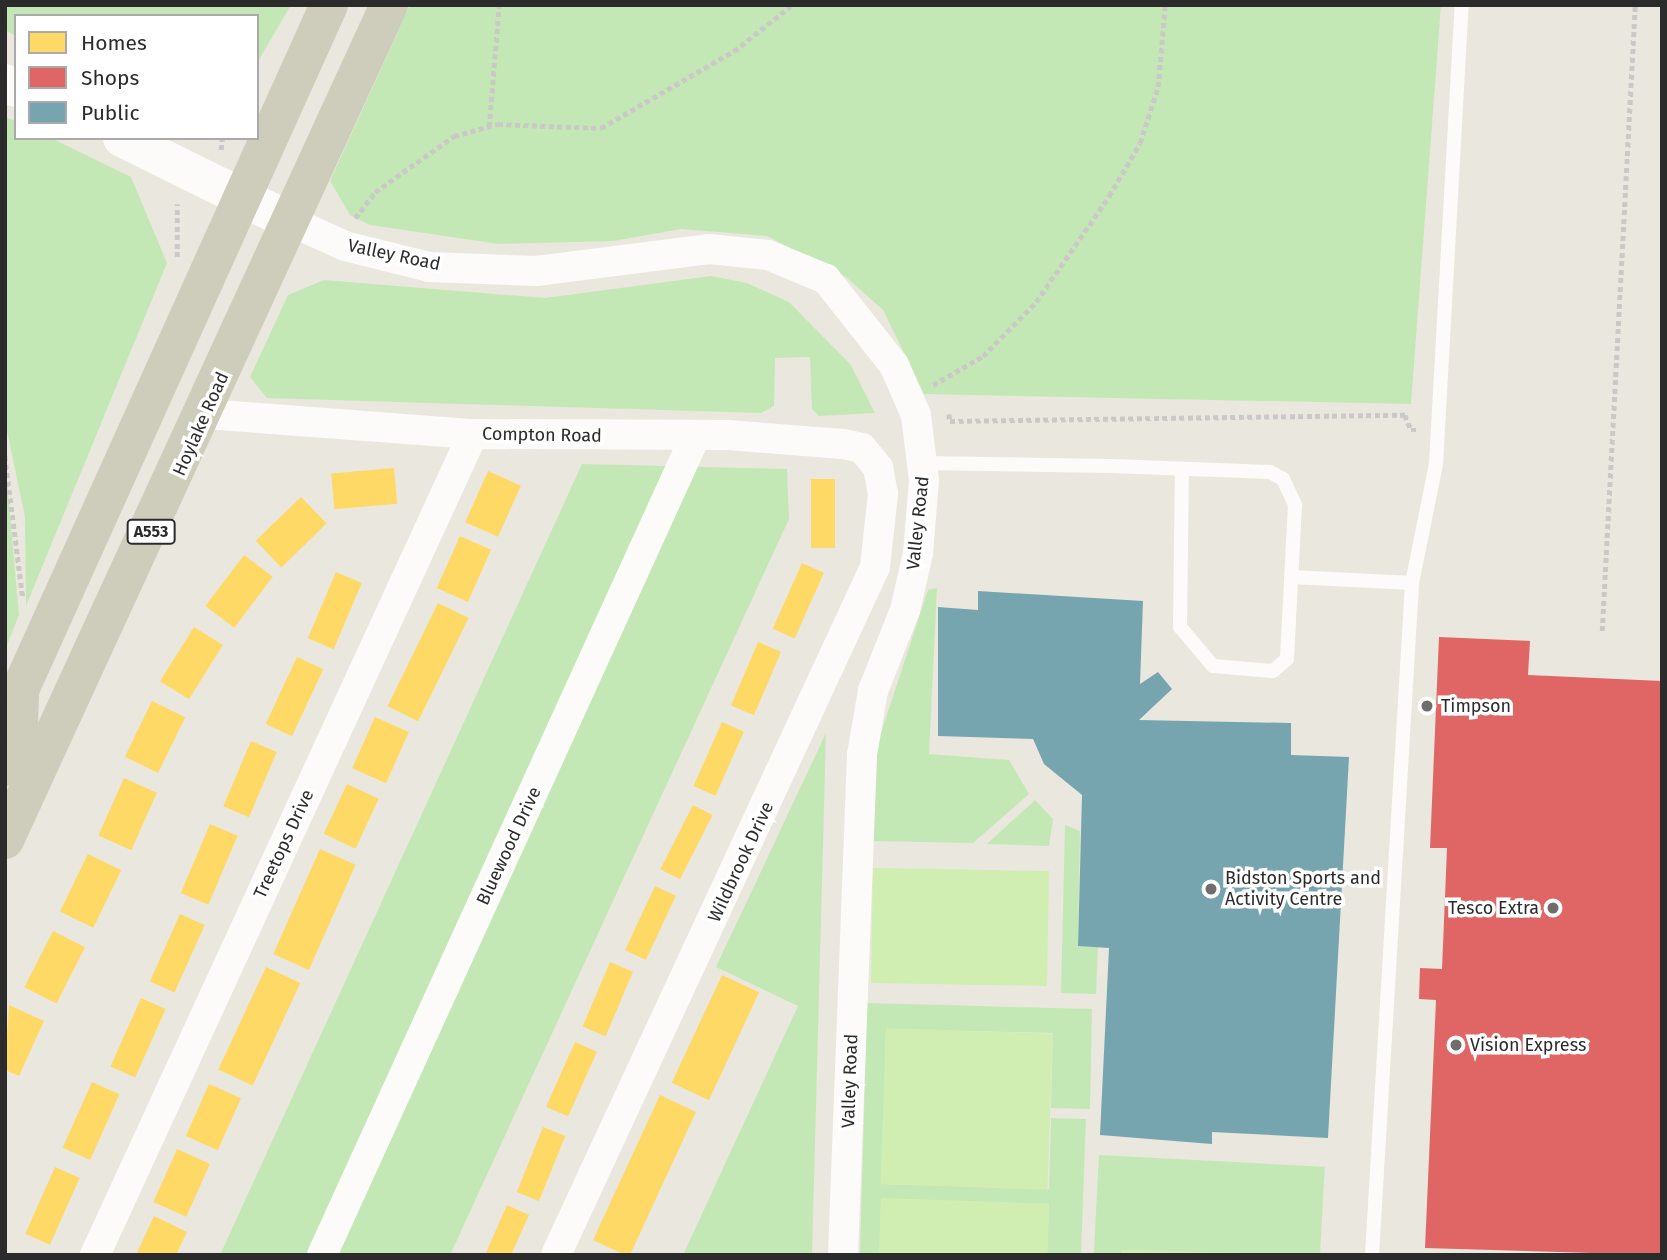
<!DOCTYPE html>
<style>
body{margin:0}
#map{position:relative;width:1667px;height:1260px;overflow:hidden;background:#eae7df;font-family:"Fira Sans",sans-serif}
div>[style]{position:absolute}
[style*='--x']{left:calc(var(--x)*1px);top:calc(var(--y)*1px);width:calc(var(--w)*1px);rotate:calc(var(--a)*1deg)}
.green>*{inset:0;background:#c4e8b5;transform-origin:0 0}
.pitch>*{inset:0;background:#d0edb2;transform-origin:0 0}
.homes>*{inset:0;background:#ffd966;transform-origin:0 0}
.shops>*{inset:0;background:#e06666}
.public>*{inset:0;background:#76a5af}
.path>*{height:4.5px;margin-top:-2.25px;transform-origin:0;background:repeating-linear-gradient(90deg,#cac9c8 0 5px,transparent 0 8.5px)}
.lane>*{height:14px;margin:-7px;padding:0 7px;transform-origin:7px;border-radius:7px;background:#fcfbfa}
.street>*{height:30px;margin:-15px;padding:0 15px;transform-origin:15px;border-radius:15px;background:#fcfbfa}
.secondary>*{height:38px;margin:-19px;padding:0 19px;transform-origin:19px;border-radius:19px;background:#fcfbfa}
.primary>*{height:38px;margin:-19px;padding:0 19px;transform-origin:19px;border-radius:19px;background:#ceccba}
.dots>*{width:19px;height:19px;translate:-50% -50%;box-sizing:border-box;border:4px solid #fff;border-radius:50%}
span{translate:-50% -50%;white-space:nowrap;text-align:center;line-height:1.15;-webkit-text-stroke:7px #fff;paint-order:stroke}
.shield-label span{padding:2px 5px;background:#fff;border:2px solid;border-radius:5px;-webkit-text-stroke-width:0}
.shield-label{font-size:16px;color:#2b2b2b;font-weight:700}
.street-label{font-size:18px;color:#2b2b2b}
.poi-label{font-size:18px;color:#2b2b2b}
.left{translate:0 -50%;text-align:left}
.right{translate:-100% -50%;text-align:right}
.frame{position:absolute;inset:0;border:7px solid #2b2b2b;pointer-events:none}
.legend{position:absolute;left:14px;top:14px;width:245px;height:126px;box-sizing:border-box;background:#fff;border:2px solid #aaa;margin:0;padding:9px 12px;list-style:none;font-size:21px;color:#2b2b2b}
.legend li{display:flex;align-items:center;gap:14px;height:35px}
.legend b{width:35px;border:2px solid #aaa}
</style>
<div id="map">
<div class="green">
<div style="clip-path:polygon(5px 5px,291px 5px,257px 63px,257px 16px,16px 16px,16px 36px,5px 30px)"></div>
<div style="clip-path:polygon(410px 5px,1441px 5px,1411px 404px,924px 394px,883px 310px,846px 277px,767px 236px,681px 229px,613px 241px,499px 244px,370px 225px,350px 215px,330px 181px)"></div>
<div style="clip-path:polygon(5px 117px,16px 121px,16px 138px,51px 138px,131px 177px,167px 263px,26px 606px,25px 517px,5px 421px)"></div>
<div style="clip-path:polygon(711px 276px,747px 283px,789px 302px,851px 365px,875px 413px,819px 416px,812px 409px,810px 357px,775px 358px,774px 406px,761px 413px,267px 398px,250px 377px,288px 295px,324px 280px,545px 298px)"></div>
<div style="clip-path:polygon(5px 458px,19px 615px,5px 650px)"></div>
<div style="clip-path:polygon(582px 464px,787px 469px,789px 519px,450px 1255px,220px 1255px)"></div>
<div style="clip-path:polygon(937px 588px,929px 754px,1009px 760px,1029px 794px,973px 843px,871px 841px,878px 742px,928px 590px)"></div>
<div style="clip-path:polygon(826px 733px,812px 1255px,683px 1255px,798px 1006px,716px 967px)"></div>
<div style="clip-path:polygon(1035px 800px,1053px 819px,1049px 846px,987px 844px)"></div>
<div style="clip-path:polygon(1065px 825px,1080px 831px,1078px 946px,1098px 947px,1096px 994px,1061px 993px)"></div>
<div style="clip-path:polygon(867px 1003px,1092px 1009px,1090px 1109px,1051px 1108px,1053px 1033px,886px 1029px,882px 1184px,1049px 1189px,1051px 1118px,1086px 1119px,1081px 1255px,1047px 1255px,1049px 1204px,881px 1199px,880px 1255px,860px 1255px)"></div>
<div style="left:1099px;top:1155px;width:226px;height:100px;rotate:3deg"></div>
</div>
<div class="pitch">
<div style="left:873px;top:868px;width:176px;height:115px;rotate:1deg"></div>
<div style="left:886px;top:1028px;width:167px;height:156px;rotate:2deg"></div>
<div style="left:881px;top:1198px;width:168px;height:57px;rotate:2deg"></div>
<div style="clip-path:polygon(1121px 1250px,1289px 1254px,1289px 1255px,1121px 1255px)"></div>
</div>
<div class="homes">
<div style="left:394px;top:468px;width:36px;height:63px;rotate:85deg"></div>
<div style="left:488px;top:471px;width:36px;height:56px;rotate:24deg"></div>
<div style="left:811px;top:479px;width:24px;height:69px"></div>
<div style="left:301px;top:497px;width:37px;height:63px;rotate:46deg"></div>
<div style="left:460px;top:536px;width:34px;height:57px;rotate:24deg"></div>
<div style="left:244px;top:555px;width:36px;height:64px;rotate:37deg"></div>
<div style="left:802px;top:563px;width:24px;height:72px;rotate:24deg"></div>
<div style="left:336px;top:572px;width:28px;height:72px;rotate:23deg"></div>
<div style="left:438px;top:603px;width:34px;height:115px;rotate:26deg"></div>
<div style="left:194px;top:627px;width:34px;height:64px;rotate:32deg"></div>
<div style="left:758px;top:642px;width:25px;height:69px;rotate:23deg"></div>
<div style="left:297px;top:657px;width:29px;height:74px;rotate:25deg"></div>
<div style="left:152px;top:701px;width:37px;height:62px;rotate:26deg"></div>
<div style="left:375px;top:717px;width:37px;height:56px;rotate:24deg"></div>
<div style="left:722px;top:722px;width:24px;height:70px;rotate:24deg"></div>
<div style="left:251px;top:741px;width:28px;height:71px;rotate:23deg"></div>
<div style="left:124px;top:778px;width:36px;height:63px;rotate:24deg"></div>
<div style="left:347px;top:784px;width:35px;height:55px;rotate:25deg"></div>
<div style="left:693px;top:805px;width:22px;height:72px;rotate:27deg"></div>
<div style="left:210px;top:824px;width:30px;height:75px;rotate:23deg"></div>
<div style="left:320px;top:849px;width:39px;height:115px;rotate:24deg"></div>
<div style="left:88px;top:854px;width:37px;height:64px;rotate:26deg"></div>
<div style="left:655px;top:886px;width:23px;height:71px;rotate:25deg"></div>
<div style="left:180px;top:914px;width:27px;height:74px;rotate:24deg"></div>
<div style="left:53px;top:931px;width:36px;height:63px;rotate:27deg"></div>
<div style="left:610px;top:962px;width:25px;height:70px;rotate:23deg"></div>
<div style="left:266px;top:967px;width:38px;height:113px;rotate:25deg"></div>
<div style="left:722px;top:975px;width:41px;height:119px;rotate:25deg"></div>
<div style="left:141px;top:998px;width:27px;height:75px;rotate:24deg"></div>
<div style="clip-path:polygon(9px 1005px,44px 1021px,19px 1076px,5px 1070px)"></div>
<div style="left:575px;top:1042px;width:24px;height:71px;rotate:24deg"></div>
<div style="left:92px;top:1082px;width:30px;height:72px;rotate:24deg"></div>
<div style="left:209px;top:1084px;width:35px;height:57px;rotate:24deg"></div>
<div style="clip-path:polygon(660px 1095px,696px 1112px,630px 1255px,625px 1255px,593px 1240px)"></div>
<div style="left:543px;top:1127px;width:24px;height:70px;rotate:22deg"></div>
<div style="left:177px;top:1149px;width:36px;height:58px;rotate:24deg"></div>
<div style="left:55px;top:1167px;width:27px;height:73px;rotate:24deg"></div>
<div style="clip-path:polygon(507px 1205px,529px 1215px,511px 1255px,485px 1255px)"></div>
<div style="clip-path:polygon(154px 1216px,187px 1232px,176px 1255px,136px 1255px)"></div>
</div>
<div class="shops">
<div style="clip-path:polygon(1439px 637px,1530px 641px,1528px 675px,1662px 681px,1662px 1255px,1425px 1248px,1436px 1000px,1419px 999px,1420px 968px,1442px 969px,1447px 848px,1430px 848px)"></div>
</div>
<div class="public">
<div style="clip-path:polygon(978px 591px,1143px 601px,1140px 684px,1158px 672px,1172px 689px,1139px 720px,1291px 723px,1291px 755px,1349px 757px,1328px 1138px,1212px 1132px,1212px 1144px,1100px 1135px,1109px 948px,1078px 946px,1082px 795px,1044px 764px,1033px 739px,938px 736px,938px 607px,978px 610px)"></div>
</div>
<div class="path">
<div style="--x:489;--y:127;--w:122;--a:-85.3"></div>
<div style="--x:221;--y:150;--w:12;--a:-85"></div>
<div style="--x:355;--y:218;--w:33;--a:-52"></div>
<div style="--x:375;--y:192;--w:97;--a:-35.3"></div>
<div style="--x:454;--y:136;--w:46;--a:-15.3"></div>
<div style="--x:498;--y:124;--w:103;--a:2.2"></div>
<div style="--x:601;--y:128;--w:154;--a:-30.1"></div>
<div style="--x:734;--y:51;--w:74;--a:-38.4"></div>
<div style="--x:177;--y:257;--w:53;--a:-90"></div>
<div style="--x:933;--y:385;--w:58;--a:-30.1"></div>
<div style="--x:983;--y:356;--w:76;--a:-45.5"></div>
<div style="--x:1036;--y:302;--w:129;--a:-55.4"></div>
<div style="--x:1109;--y:196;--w:61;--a:-59.7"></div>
<div style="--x:1140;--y:143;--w:59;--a:-72.2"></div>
<div style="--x:1158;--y:87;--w:82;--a:-85.1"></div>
<div style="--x:949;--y:414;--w:7;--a:82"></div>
<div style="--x:950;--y:421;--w:455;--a:-0.8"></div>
<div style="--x:1405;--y:415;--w:16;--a:68"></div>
<div style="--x:1411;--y:430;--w:7;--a:0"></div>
<div style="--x:5;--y:456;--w:143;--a:82.8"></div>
<div style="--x:1602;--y:631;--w:627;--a:-86.98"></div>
</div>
<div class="lane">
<div style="--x:924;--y:463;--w:188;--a:0.9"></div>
<div style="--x:1112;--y:466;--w:158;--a:2.2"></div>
<div style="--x:1270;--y:472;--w:15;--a:28"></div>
<div style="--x:1283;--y:479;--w:29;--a:65"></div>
<div style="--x:1295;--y:505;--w:154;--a:93"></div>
<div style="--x:1287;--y:659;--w:18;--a:139"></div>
<div style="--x:1273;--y:671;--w:60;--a:-175.2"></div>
<div style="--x:1213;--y:666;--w:51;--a:-130.2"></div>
<div style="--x:1180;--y:627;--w:158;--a:-89.3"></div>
<div style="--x:1292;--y:577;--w:120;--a:2.9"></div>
<div style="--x:1372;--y:1255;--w:673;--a:-86.59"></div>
<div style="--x:1412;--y:583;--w:121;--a:-78.6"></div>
<div style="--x:1436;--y:464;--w:460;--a:-86.8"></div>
</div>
<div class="street">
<div style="--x:290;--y:221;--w:60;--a:24.4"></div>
<div style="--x:345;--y:246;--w:87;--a:14"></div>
<div style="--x:429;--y:267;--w:107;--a:2.1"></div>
<div style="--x:536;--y:271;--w:174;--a:-7.2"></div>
<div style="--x:709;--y:249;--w:59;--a:5.8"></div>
<div style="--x:768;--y:255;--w:63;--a:22.5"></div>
<div style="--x:826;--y:279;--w:110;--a:51.7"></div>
<div style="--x:894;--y:365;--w:55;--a:66.3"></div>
<div style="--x:916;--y:415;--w:65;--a:83"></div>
<div style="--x:924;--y:480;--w:73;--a:94.7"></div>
<div style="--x:918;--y:553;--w:58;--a:102.8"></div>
<div style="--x:905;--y:610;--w:87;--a:111.6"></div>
<div style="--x:873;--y:691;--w:65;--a:99.8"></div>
<div style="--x:862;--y:755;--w:500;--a:92.18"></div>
<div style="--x:206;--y:414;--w:268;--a:4.3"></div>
<div style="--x:473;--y:434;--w:255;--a:0.2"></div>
<div style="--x:728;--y:435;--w:115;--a:4.5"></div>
<div style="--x:843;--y:444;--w:19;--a:12"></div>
<div style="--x:862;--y:448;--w:26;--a:51"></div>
<div style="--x:878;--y:468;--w:26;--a:79"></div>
<div style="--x:883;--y:494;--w:73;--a:96.3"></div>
<div style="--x:875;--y:567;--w:758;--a:114.88"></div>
<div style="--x:95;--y:1255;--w:904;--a:-65.28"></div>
<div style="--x:322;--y:1255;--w:899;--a:-65.49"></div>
</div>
<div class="secondary">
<div style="--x:5;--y:83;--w:12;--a:24"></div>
<div style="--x:122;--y:138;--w:187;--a:26.3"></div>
</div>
<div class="primary">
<div style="--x:5;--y:767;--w:46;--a:-72.3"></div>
<div style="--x:19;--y:723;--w:33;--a:-88"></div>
<div style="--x:20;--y:690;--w:751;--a:-65.72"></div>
<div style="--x:5;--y:840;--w:919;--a:-65.3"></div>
</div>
<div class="dots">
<div style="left:1427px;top:706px;background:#6e6d6a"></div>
<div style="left:1211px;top:889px;background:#6e6d6a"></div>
<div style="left:1553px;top:908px;background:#6e6d6a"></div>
<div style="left:1456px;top:1045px;background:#6e6d6a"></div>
</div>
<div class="shield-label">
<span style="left:151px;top:532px">A553</span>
</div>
<div class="street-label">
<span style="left:394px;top:255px;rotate:12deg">Valley Road</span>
<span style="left:201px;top:424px;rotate:-66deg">Hoylake Road</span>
<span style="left:542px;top:435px;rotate:1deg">Compton Road</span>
<span style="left:918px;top:523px;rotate:-84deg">Valley Road</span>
<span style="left:284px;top:844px;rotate:-65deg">Treetops Drive</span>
<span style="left:509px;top:846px;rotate:-65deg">Bluewood Drive</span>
<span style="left:741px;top:862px;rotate:-65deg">Wildbrook Drive</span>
<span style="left:850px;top:1081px;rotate:-88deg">Valley Road</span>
</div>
<div class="poi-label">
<span class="left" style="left:1441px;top:706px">Timpson</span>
<span class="left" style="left:1225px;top:889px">Bidston Sports and<br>Activity Centre</span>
<span class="right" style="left:1539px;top:908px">Tesco Extra</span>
<span class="left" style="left:1470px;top:1045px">Vision Express</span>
</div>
<div class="frame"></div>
<ul class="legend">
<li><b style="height:19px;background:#ffd966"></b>Homes</li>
<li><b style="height:19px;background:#e06666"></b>Shops</li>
<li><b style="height:19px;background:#76a5af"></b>Public</li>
</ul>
</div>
